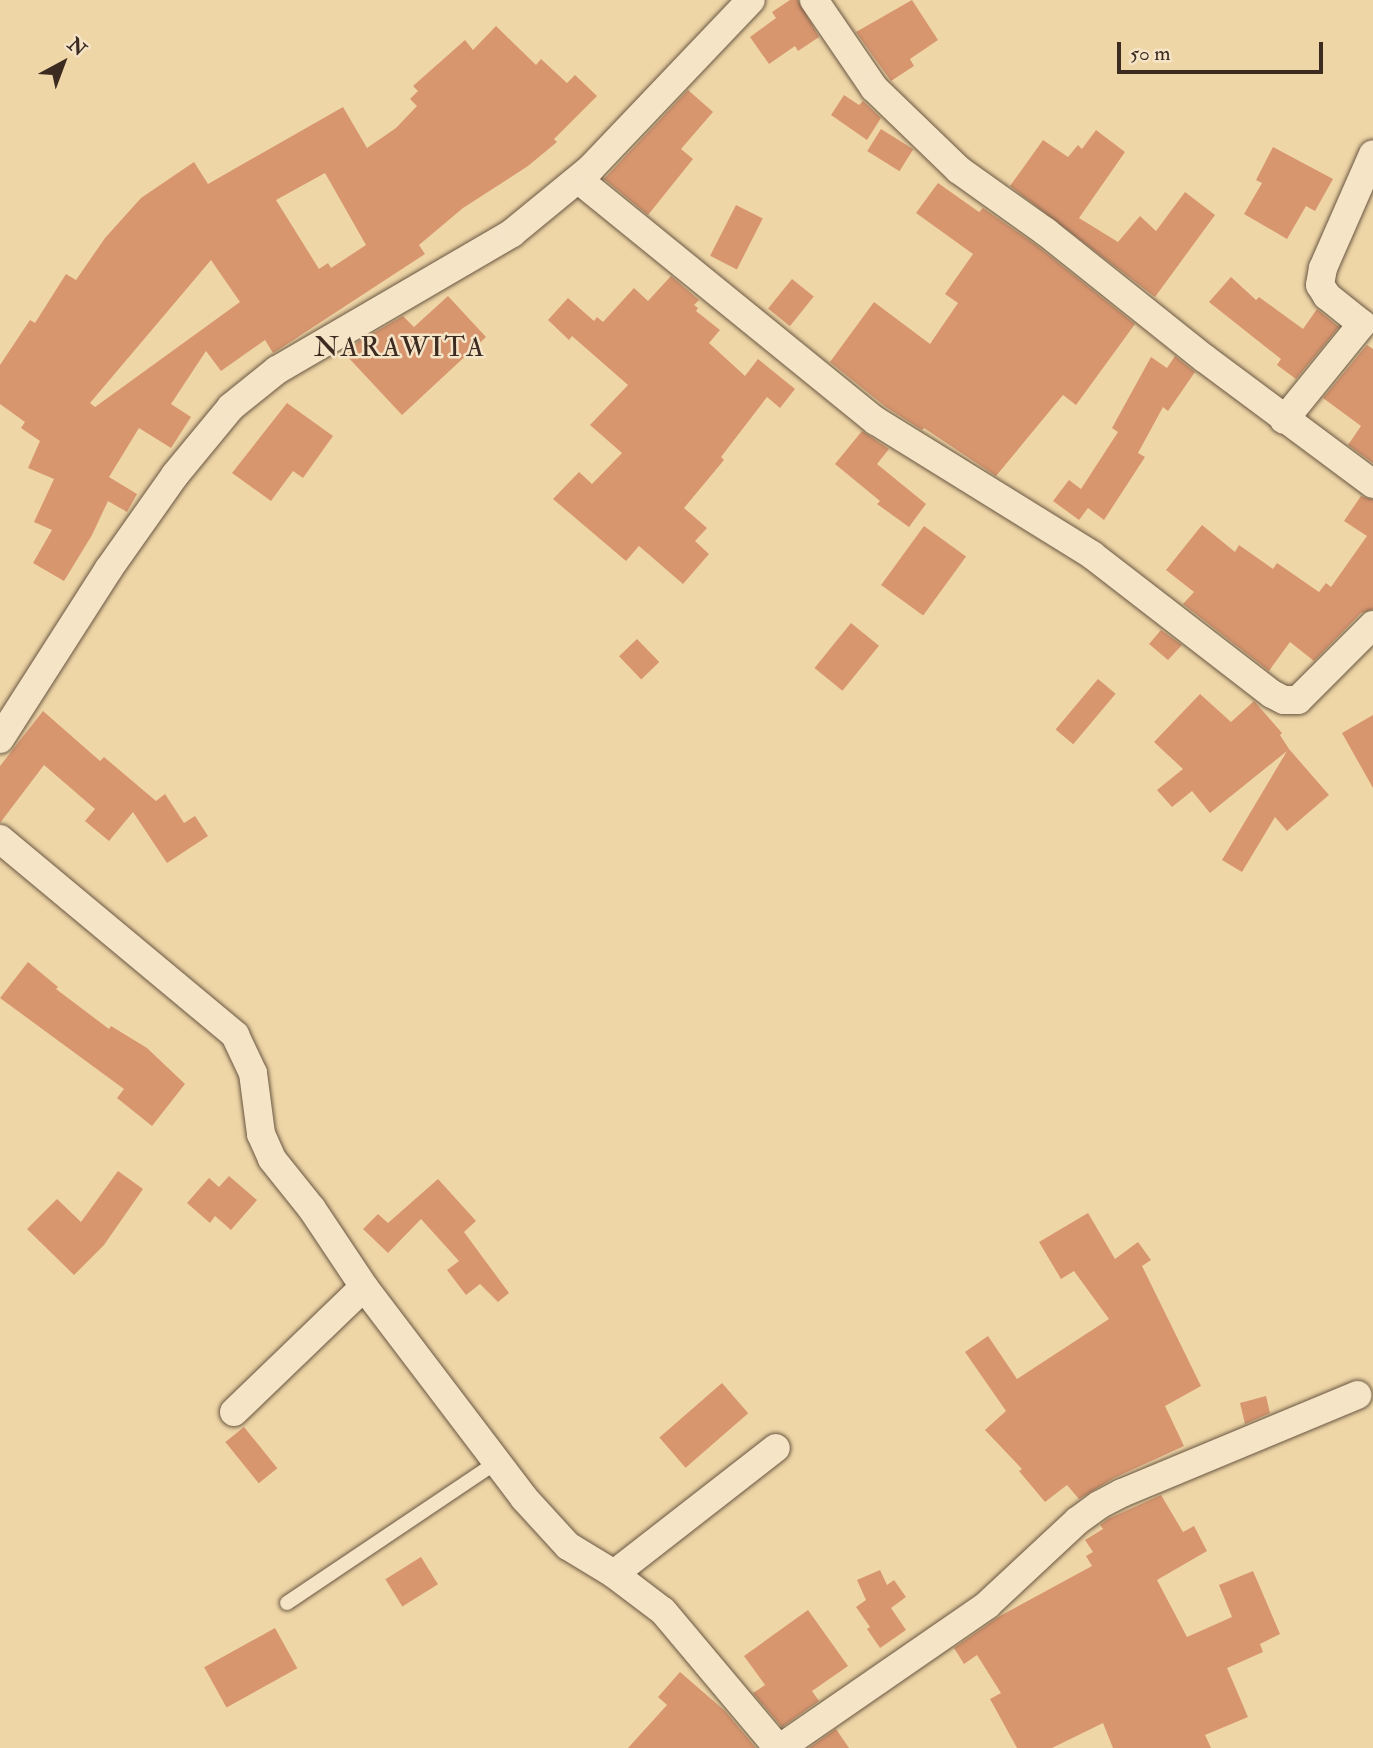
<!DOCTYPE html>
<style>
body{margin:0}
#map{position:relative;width:1373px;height:1748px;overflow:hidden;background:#efd6a7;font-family:"IM FELL Double Pica",serif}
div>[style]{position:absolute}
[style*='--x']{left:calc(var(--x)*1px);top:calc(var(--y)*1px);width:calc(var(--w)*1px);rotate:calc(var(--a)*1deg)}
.building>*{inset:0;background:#d8966f;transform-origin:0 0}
.roads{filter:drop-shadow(0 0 2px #695642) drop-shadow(0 0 2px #695642)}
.lane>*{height:14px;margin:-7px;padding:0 7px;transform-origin:7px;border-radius:7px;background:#f5e4c6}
.street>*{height:28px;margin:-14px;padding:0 14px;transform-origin:14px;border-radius:14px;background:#f5e4c6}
span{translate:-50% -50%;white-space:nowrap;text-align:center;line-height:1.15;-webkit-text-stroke:5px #f5e4c6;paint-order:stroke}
.quarter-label{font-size:28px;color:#3c2b21;letter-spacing:2px}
.north{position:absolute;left:28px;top:28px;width:70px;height:70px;-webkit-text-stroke:5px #f5e4c6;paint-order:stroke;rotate:41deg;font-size:19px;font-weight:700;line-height:28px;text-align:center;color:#3c2b21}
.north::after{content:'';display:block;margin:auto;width:24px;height:32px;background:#3c2b21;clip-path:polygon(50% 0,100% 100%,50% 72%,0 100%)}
.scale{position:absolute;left:1117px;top:42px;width:206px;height:32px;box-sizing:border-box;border:4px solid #3c2b21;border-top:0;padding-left:9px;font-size:21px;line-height:24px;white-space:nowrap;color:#3c2b21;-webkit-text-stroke:5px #f5e4c6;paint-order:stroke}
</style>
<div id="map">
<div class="building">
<div style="clip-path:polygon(790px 0,798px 0,819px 37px,798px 51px,795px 46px,769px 64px,750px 37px,776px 18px,772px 12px)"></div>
<div style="clip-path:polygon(912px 0,938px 40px,910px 59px,914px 66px,891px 81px,856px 32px)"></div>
<div style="clip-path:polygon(evenodd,496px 26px,536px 65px,541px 59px,567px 83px,575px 75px,597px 96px,554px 139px,557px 142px,528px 166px,463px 208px,419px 245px,425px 254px,278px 350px,273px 353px,265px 340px,221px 371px,206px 351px,171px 404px,191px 417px,171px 448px,139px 428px,109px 477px,137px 494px,127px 512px,108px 501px,92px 535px,64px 581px,33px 563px,52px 530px,34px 522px,54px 479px,28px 468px,40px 441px,21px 428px,25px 422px,0 404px,0 365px,30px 320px,35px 323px,66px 274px,76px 280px,105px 238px,141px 198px,194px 162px,208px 184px,343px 107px,367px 148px,396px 128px,417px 106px,410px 99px,418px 91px,413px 86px,465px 40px,473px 50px,496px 26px,325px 173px,366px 245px,331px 268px,328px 263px,319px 269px,276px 200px,325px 173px,496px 26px,211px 260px,240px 302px,95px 407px,90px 403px,211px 260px)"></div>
<div style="clip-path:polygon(688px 90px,713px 112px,681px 149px,693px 159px,648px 215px,604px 179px)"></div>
<div style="clip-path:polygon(844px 95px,859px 105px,863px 101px,881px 118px,867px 140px,831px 115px)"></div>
<div style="left:881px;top:129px;width:38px;height:26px;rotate:32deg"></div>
<div style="clip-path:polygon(1096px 130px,1125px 152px,1079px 218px,1118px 242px,1140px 216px,1156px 231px,1185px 192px,1215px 215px,1155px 297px,1010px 186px,1043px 140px,1068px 157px,1078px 145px,1082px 149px)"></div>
<div style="clip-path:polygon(1273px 147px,1333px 179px,1315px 211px,1306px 206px,1287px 239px,1244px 214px,1262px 183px,1256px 180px)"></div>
<div style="clip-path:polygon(938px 183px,979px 212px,983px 208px,1036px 245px,1135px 324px,1076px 405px,1063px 395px,996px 476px,924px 428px,922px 430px,886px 407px,830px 362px,874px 302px,930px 344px,958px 303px,945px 294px,973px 254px,916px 213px)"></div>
<div style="left:736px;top:205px;width:30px;height:57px;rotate:27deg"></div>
<div style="clip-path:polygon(671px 276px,699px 300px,694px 305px,698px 308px,696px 311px,720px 330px,709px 343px,745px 376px,758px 359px,795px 389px,780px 408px,767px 397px,721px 457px,724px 460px,684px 508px,707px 528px,695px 541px,709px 554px,683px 584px,639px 546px,626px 561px,553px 499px,579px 472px,592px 484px,622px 453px,590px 425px,628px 385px,572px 336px,569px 340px,548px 320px,568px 298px,594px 321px,597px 317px,603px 322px,634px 288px,648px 301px)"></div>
<div style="clip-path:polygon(1231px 277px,1256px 300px,1259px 297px,1303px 329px,1317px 309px,1339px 327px,1296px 379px,1277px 365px,1281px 359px,1209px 302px)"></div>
<div style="left:792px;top:279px;width:28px;height:38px;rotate:39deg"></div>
<div style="clip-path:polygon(448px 296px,486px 337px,402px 415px,345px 354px,358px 342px,403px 316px,414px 327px)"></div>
<div style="clip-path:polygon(1367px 345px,1373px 349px,1373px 463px,1348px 445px,1361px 426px,1323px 398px)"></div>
<div style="clip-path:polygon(1175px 356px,1195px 372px,1168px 411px,1163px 407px,1138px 453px,1145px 457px,1104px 520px,1088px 508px,1079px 520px,1053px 501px,1069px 480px,1081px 489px,1118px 432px,1112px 428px,1151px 357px,1167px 368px)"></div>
<div style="clip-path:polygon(287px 403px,333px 436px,303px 478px,293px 471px,271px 501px,232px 473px)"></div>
<div style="clip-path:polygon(862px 431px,889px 449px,877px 464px,926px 504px,909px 527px,877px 504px,880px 501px,835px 464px)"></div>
<div style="clip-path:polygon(1361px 496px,1373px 500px,1373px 609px,1361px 613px,1314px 661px,1290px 642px,1269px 671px,1183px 604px,1194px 592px,1166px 570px,1202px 525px,1235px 552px,1239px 545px,1273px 569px,1277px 563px,1319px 592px,1326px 583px,1331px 587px,1367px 536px,1344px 521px)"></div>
<div style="left:924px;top:526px;width:52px;height:73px;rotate:36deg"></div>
<div style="left:851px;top:623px;width:36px;height:58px;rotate:39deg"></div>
<div style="clip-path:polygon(1161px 630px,1182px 645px,1168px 660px,1149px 644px)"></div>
<div style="left:637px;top:639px;width:32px;height:25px;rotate:46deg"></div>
<div style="left:1098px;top:679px;width:23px;height:66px;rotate:40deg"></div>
<div style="clip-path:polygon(1200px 694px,1231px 722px,1254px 701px,1282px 733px,1280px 735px,1289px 749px,1329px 795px,1287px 831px,1275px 817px,1242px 872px,1222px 860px,1287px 751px,1210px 813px,1192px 791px,1172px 807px,1157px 790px,1183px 769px,1154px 742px)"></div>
<div style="clip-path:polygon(43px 711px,100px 761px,104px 757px,156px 801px,165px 794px,184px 823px,195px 816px,208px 836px,167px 863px,133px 812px,109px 841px,85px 821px,95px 809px,44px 765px,0 823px,0 766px)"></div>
<div style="clip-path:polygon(1373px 715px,1373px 788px,1342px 733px)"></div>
<div style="clip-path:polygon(28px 962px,58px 987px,56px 989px,109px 1029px,111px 1026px,147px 1048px,185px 1084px,152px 1126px,117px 1098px,124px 1089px,0 998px)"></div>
<div style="clip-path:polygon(118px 1171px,143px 1189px,104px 1245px,74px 1275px,27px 1229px,57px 1199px,81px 1222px)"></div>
<div style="clip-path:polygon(229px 1176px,257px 1200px,231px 1230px,215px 1216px,210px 1223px,187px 1203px,209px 1178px,219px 1187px)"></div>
<div style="clip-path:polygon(438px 1179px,476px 1221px,464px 1232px,509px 1293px,498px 1302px,480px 1284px,466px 1295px,447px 1270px,459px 1261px,421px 1219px,388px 1253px,363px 1229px,378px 1214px,388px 1223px)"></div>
<div style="clip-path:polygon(1088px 1213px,1115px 1259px,1138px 1242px,1151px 1260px,1142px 1266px,1201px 1386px,1165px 1406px,1184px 1446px,1114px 1478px,1079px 1499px,1067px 1485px,1045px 1502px,1019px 1471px,1022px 1469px,985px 1430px,1006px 1411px,965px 1352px,988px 1336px,1017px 1379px,1109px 1319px,1074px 1271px,1061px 1279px,1039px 1242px)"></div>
<div style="left:722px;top:1383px;width:40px;height:83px;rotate:49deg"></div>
<div style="clip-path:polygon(1266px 1396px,1270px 1413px,1245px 1424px,1240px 1403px)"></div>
<div style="left:244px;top:1427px;width:53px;height:24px;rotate:51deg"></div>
<div style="clip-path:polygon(1161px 1495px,1183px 1532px,1194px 1526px,1207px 1551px,1157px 1580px,1187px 1637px,1232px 1617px,1219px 1585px,1253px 1571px,1280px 1634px,1260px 1644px,1263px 1652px,1227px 1668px,1248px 1717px,1205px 1735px,1211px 1748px,1113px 1748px,1103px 1723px,1052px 1748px,1017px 1748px,990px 1699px,1001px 1693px,977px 1655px,964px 1664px,954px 1648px,1000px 1616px,1092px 1566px,1086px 1556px,1093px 1552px,1085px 1540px,1103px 1529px,1100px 1525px,1108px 1519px)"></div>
<div style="left:421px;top:1557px;width:32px;height:42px;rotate:58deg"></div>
<div style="clip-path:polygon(880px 1570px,887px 1585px,894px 1580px,906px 1597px,891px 1608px,906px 1630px,880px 1648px,867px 1629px,870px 1627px,856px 1607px,866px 1600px,857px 1580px)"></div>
<div style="clip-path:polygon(808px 1610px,848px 1666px,812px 1691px,819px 1701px,782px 1727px,753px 1693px,765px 1685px,744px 1656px)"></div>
<div style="left:275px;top:1628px;width:46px;height:81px;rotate:61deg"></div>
<div style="clip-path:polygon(680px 1672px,725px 1711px,756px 1748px,628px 1748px,667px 1705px,658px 1697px)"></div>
<div style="clip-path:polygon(836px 1729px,849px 1748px,809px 1748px)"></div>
</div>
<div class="roads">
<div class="lane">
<div style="--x:287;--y:1603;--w:253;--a:-33.9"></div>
</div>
<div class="street">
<div style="--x:814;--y:0;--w:107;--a:55.7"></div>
<div style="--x:874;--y:88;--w:118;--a:44"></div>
<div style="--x:959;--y:170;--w:107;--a:35.5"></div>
<div style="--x:1046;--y:232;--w:202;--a:38.6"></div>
<div style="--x:1204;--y:358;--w:211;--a:36.7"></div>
<div style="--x:579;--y:180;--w:382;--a:39.1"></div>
<div style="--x:876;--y:421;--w:254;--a:31.8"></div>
<div style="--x:1092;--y:555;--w:227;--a:37.7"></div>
<div style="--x:1272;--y:694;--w:13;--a:27"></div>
<div style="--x:1284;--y:700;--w:14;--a:0"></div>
<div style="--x:1298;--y:700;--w:106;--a:-45"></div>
<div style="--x:1284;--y:420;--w:124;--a:-50.9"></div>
<div style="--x:1362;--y:324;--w:45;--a:-141.3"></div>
<div style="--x:1327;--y:296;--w:13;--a:-122"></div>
<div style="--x:1320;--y:285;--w:17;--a:-80"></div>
<div style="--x:1323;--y:268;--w:124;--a:-66.3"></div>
<div style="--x:0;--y:739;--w:201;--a:-57.4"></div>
<div style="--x:108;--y:570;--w:116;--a:-54.8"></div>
<div style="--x:175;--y:475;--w:88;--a:-50.5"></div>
<div style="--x:231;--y:407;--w:59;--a:-38.8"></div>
<div style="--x:277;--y:370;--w:272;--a:-30.2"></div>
<div style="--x:512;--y:233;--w:101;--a:-39.4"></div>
<div style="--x:590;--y:169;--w:233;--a:-46.4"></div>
<div style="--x:0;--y:839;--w:306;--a:39.8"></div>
<div style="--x:235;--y:1035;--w:42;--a:64.7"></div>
<div style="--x:253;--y:1073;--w:62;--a:82.5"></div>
<div style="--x:261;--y:1134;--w:27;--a:66"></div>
<div style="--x:272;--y:1159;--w:64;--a:51.3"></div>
<div style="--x:312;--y:1209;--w:94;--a:56.3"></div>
<div style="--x:364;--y:1287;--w:265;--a:52.8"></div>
<div style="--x:524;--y:1498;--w:65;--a:47.5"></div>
<div style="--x:568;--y:1546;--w:54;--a:31.3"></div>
<div style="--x:614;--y:1574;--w:61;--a:37.1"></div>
<div style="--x:663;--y:1611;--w:179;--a:50"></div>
<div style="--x:234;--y:1412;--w:180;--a:-43.9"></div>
<div style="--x:614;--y:1574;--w:205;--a:-37.9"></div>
<div style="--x:780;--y:1748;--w:252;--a:-34.6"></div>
<div style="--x:987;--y:1605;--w:123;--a:-43"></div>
<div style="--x:1077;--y:1521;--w:27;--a:-36"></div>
<div style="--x:1099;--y:1505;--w:26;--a:-28"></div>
<div style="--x:1122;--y:1493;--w:255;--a:-22.6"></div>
</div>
</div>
<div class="quarter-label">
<span style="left:400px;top:348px">NARAWITA</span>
</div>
<div class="north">N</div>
<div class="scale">50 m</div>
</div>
